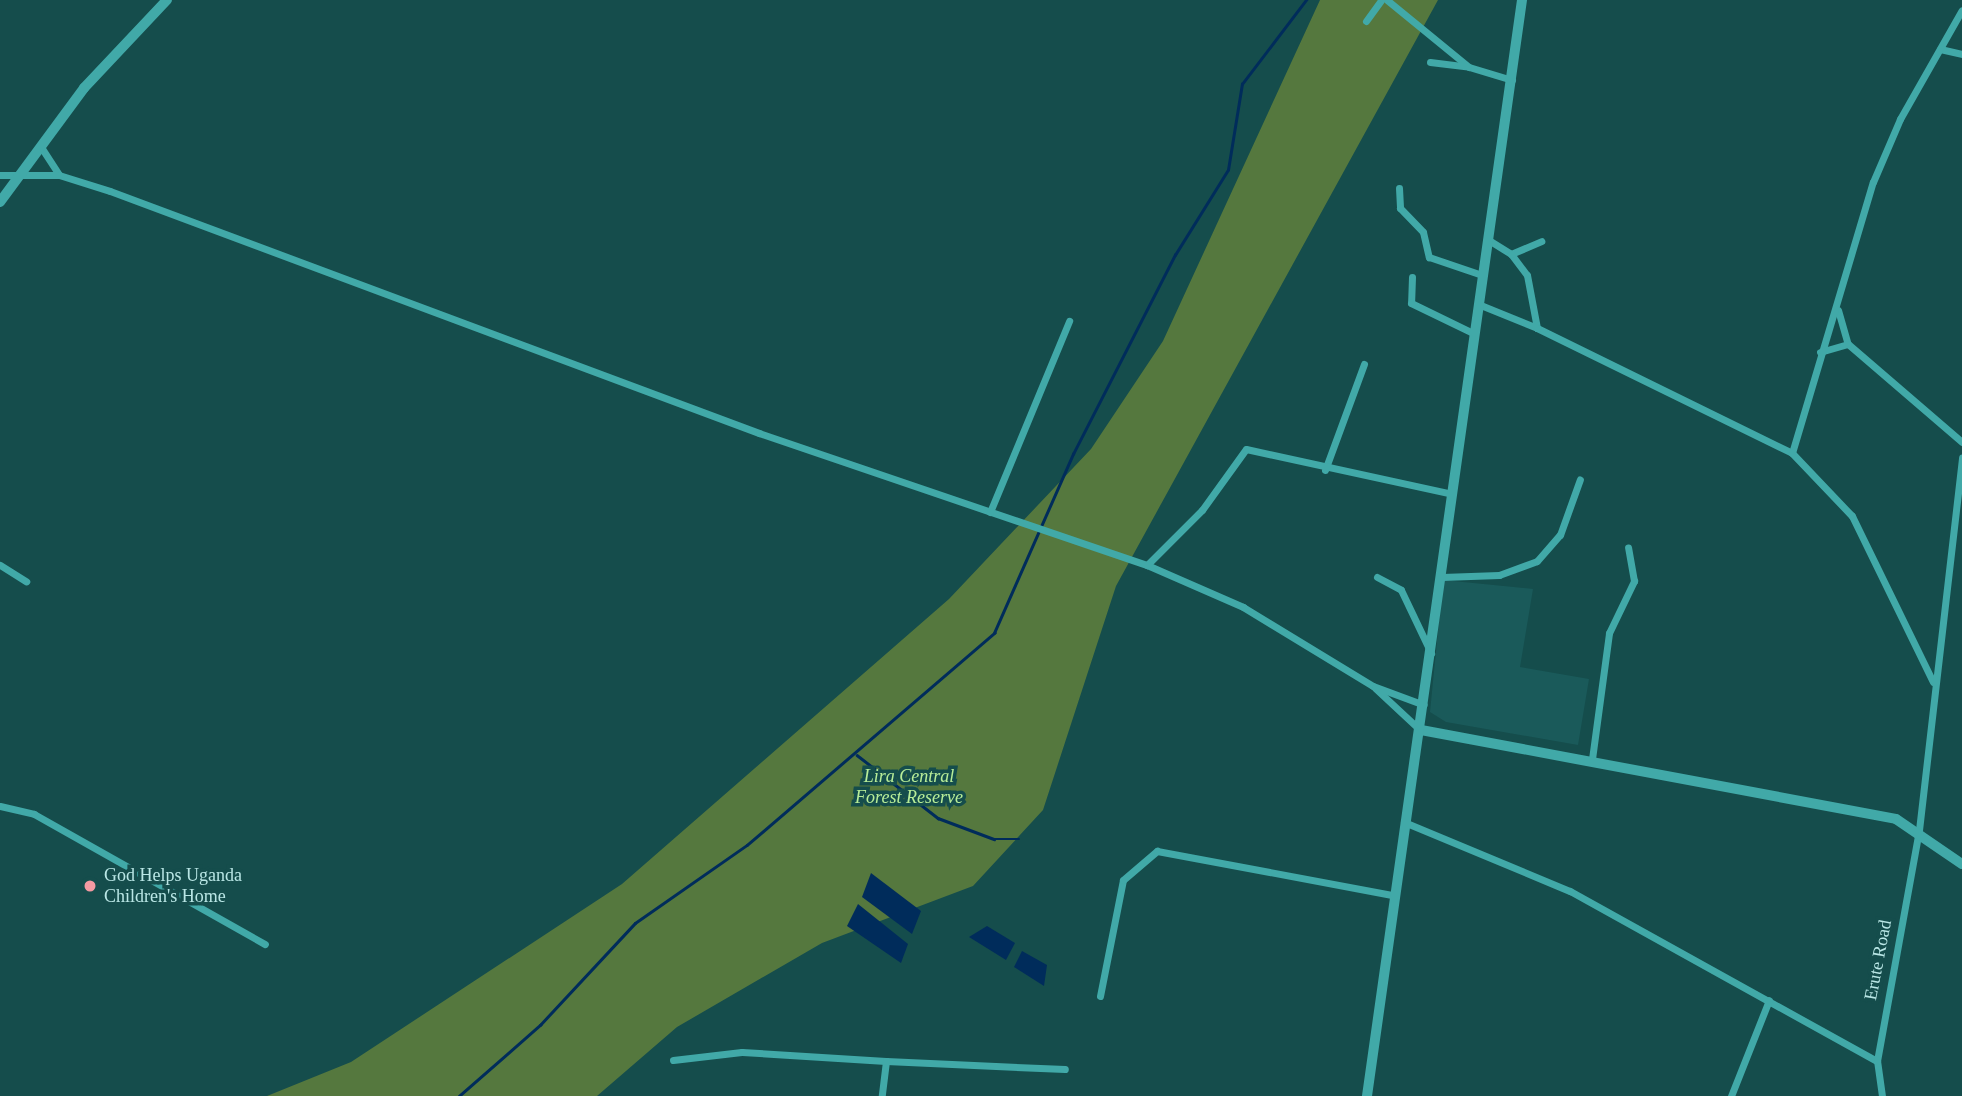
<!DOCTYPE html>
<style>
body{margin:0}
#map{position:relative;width:1962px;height:1096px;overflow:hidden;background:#154d4c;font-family:"Times New Roman",serif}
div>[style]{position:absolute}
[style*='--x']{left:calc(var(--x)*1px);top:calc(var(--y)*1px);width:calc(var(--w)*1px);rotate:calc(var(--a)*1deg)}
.built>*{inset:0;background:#1a5a5a}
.green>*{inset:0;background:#55783e}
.water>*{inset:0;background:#002c5b}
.stream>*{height:2.5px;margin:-1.25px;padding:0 1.25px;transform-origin:1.25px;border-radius:1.25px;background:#002c5b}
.minor>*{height:7px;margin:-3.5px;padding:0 3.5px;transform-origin:3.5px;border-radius:3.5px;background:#41a9a8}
.tertiary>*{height:10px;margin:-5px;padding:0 5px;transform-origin:5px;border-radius:5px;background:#41a9a8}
.dots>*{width:19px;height:19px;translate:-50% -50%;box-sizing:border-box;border:4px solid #154d4c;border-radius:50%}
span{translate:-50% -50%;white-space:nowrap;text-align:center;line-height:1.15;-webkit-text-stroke:7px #154d4c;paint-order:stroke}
.park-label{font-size:18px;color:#b8ed98;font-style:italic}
.poi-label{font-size:18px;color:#b9e6e5}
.left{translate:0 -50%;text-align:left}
.street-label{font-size:18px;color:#b9e6e5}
</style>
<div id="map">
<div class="built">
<div style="clip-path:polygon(1443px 580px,1533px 589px,1520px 667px,1589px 679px,1578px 745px,1446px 722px,1430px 712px)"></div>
</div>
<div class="green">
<div style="clip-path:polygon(1320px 0,1438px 0,1116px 586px,1043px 810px,973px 886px,822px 943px,677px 1027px,597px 1096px,267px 1096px,351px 1062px,622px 884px,949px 599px,1091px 449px,1163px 341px)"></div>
</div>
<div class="water">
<div style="clip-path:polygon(871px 873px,921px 911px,912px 934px,862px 897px)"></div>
<div style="clip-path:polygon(858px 904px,908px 944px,901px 963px,847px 926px)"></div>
<div style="clip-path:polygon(987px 926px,1015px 943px,1006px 960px,969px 937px)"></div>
<div style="clip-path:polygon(1022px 951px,1047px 965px,1044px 986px,1014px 967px)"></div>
</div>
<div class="stream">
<div style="--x:857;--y:755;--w:103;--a:37.9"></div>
<div style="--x:938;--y:818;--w:60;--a:20.6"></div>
<div style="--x:994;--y:839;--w:25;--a:0"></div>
<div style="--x:459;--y:1096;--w:108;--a:-41.2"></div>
<div style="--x:540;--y:1025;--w:139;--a:-47"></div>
<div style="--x:635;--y:923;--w:136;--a:-34.9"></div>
<div style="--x:747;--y:845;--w:326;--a:-40.6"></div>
<div style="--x:994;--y:633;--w:196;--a:-66.2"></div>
<div style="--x:1073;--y:454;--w:224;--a:-62.9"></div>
<div style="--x:1175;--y:255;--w:100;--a:-58.1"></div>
<div style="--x:1228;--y:170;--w:87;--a:-80.8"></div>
<div style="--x:1242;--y:84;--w:106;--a:-52.7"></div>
</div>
<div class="minor">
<div style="--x:1387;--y:0;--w:106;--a:39.3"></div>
<div style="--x:1469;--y:67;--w:45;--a:16.8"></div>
<div style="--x:1366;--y:21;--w:26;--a:-54"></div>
<div style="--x:1940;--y:49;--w:23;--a:13"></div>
<div style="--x:1430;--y:62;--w:38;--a:7"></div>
<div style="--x:41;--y:147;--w:33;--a:57"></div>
<div style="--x:0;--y:175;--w:59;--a:0"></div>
<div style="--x:59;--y:175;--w:53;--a:17.4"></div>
<div style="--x:110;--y:191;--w:693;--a:20.45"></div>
<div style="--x:759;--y:433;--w:410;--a:18.8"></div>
<div style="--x:1147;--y:565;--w:105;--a:23.6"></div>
<div style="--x:1243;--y:607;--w:152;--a:31.3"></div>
<div style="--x:1373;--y:686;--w:54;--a:20.4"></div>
<div style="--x:1399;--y:188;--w:20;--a:87"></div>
<div style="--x:1400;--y:208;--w:33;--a:46"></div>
<div style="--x:1423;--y:232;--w:26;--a:77"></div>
<div style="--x:1429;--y:257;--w:56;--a:18.8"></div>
<div style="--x:1487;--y:239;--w:28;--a:32"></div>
<div style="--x:1511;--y:254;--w:26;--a:53"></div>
<div style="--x:1527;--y:275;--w:54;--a:79.3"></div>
<div style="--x:1537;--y:328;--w:284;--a:26.1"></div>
<div style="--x:1511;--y:254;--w:33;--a:-23"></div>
<div style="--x:1412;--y:277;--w:26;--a:92"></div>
<div style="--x:1411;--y:303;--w:69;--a:25.8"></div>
<div style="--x:1478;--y:304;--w:64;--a:22.1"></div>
<div style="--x:1838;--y:310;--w:35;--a:74"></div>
<div style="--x:1848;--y:344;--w:150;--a:40.7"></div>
<div style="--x:1820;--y:352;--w:29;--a:-16"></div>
<div style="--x:1325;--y:470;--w:113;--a:-69.8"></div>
<div style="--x:990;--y:512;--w:207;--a:-67.5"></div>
<div style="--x:0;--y:565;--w:31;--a:32"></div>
<div style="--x:1147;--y:565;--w:78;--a:-45"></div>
<div style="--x:1202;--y:510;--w:75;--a:-54.2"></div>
<div style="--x:1246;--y:449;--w:211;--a:12.3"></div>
<div style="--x:1377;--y:577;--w:27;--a:28"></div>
<div style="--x:1401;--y:590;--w:70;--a:64.5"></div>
<div style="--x:1442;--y:577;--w:57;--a:-2"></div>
<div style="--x:1499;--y:575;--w:40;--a:-20.2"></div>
<div style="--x:1537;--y:561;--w:35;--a:-49"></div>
<div style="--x:1560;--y:535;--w:59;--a:-70.3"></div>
<div style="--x:1933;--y:682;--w:185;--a:-116"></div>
<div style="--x:1852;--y:516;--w:87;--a:-133.6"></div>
<div style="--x:1792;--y:453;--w:283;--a:-73.4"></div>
<div style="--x:1873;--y:182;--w:69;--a:-66.8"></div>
<div style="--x:1900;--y:119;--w:125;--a:-60.4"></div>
<div style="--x:1375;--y:688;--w:62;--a:43"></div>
<div style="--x:1592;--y:759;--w:127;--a:-82.3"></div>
<div style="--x:1609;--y:633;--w:58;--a:-64.3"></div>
<div style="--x:1634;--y:581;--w:34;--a:-100"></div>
<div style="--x:0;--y:806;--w:35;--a:13"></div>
<div style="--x:34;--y:814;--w:265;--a:29.4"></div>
<div style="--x:1404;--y:822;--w:180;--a:22.6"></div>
<div style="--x:1570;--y:891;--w:351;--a:29"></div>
<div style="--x:1100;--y:996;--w:118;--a:-78.8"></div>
<div style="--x:1123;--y:880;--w:45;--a:-40.5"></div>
<div style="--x:1157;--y:851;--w:239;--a:10.6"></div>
<div style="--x:673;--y:1060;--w:69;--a:-6.6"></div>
<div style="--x:742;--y:1052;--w:144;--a:3.6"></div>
<div style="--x:886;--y:1061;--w:35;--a:97"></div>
<div style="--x:886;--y:1061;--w:179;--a:2.6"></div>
<div style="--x:1731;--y:1096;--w:103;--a:-68.4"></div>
<div style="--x:1882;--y:1096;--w:35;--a:-98"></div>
<div style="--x:1877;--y:1061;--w:235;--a:-79.7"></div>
<div style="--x:1919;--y:830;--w:375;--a:-83.4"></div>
</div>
<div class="tertiary">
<div style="--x:0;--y:202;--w:142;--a:-53.6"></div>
<div style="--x:84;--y:88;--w:121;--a:-46.7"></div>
<div style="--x:1421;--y:730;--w:483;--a:10.6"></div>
<div style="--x:1896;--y:819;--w:80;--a:34.3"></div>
<div style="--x:1367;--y:1096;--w:1107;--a:-81.95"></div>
</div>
<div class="dots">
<div style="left:90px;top:886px;background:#f49aa2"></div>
</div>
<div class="park-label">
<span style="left:909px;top:787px">Lira Central<br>Forest Reserve</span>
</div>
<div class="poi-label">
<span class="left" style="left:104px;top:886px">God Helps Uganda<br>Children's Home</span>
</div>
<div class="street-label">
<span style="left:1878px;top:960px;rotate:-79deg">Erute Road</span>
</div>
</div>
